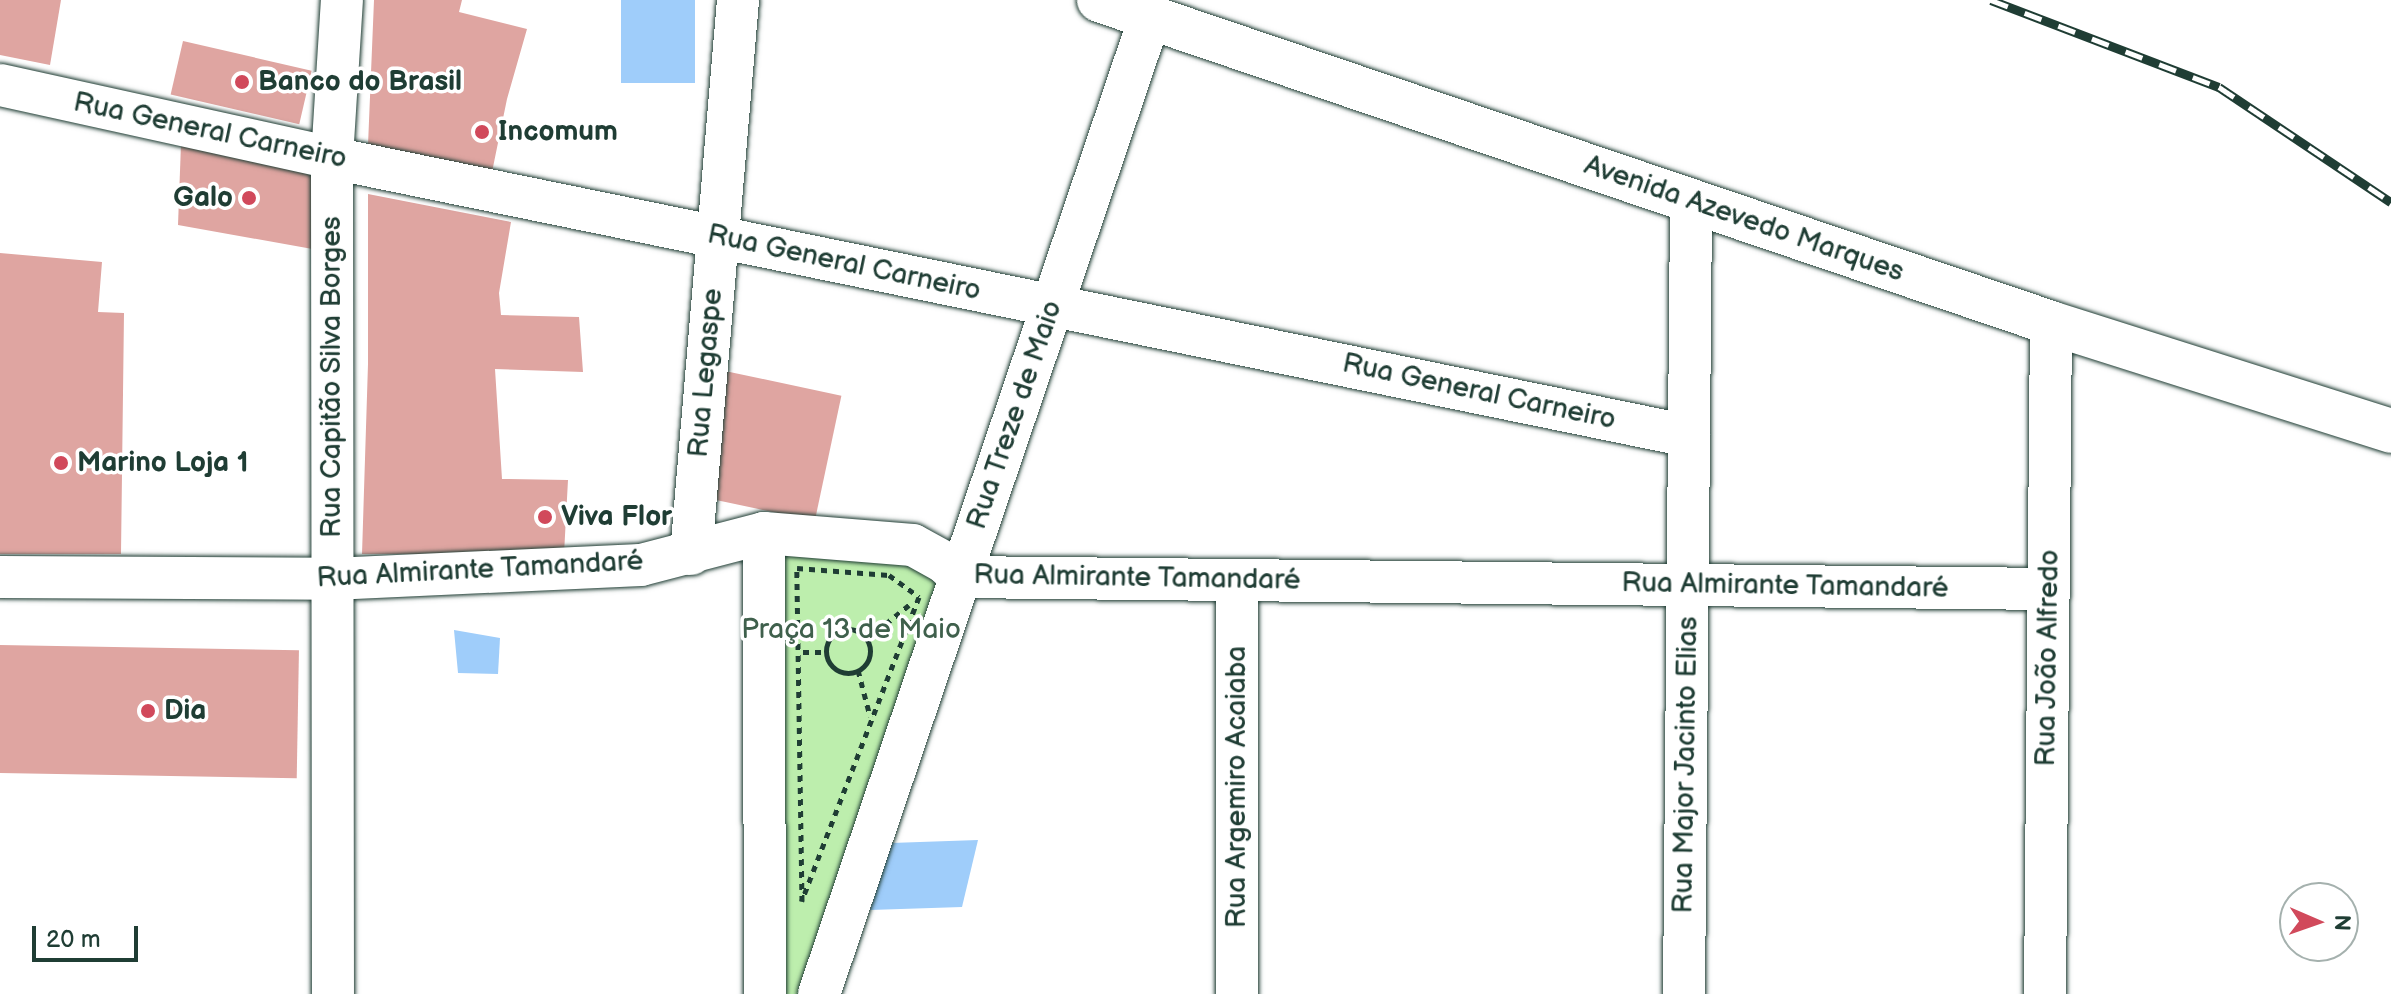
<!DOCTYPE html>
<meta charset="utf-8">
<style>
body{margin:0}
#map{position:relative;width:2391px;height:994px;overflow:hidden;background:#fff;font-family:"Balsamiq Sans",sans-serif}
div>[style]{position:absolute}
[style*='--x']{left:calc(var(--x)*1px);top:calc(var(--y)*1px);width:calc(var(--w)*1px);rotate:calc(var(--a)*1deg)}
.green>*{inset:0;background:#bdeead}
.water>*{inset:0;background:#9fcdfa;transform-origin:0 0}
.building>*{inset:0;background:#dfa5a1;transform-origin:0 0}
.path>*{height:5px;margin-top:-2.5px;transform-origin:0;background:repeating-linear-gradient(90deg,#1f3d34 0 6px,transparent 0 12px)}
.path>.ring{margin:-2.5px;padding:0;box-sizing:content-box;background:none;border:5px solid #1f3d34;border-radius:50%}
.roads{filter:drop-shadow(0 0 2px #1f3d34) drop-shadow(0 0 2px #1f3d34)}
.street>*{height:42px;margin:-21px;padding:0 21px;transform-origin:21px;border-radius:21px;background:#fff}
.secondary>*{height:44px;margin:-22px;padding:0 22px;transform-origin:22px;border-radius:22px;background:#fff}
.rail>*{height:9px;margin-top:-4.5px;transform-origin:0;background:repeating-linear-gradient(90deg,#fff 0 18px,#1f3d34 0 36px);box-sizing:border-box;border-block:2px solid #1f3d34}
.dots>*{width:22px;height:22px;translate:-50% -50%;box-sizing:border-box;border:4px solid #fff;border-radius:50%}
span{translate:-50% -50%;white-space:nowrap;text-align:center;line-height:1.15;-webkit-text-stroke:7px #fff;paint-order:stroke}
.poi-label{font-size:28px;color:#1f3d34;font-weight:700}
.left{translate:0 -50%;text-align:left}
.right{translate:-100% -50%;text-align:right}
.street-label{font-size:28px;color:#1f3d34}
.park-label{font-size:28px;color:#3f604c}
.north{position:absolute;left:2279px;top:882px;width:80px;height:80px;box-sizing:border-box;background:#fff;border:2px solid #a5b1ae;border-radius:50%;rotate:92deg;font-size:22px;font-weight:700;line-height:32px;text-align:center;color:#1f3d34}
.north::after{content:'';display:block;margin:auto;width:28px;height:36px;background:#d1495b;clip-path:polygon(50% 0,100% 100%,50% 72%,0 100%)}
.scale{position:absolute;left:32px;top:926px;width:106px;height:36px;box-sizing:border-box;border:4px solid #1f3d34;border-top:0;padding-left:10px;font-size:24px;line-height:28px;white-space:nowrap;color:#1f3d34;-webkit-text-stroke:6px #fff;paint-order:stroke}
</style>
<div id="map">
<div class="green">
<div style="clip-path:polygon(764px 533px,945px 563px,819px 994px,765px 994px)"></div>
</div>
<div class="water">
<div style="left:621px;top:0;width:74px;height:83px"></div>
<div style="clip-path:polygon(454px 630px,500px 638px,498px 674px,458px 673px)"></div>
<div style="clip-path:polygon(978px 840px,962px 907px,870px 910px,891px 843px)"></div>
</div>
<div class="building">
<div style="clip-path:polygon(0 0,61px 0,50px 65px,0 55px)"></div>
<div style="clip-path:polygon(374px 0,462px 0,459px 12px,527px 29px,507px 99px,492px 172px,368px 145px)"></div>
<div style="left:183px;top:41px;width:132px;height:55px;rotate:13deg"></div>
<div style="clip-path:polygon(181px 144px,319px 171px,318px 250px,178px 225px)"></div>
<div style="clip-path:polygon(368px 194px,511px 222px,499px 293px,501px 315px,579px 317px,583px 372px,495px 369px,502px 479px,568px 480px,564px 554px,362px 554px,368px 364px)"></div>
<div style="clip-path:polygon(0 253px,102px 262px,98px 312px,124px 313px,121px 554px,0 554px)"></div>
<div style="left:725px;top:371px;width:119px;height:128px;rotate:12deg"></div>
<div style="left:0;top:645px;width:299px;height:128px;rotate:1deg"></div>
</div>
<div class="path">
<div style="--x:797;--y:568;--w:92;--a:4.4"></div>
<div style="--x:889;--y:575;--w:37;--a:36"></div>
<div style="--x:919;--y:597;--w:326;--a:111.1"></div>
<div style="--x:802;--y:901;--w:333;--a:-90.9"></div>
<div class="ring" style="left:826px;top:629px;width:39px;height:39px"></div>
<div style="--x:867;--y:639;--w:54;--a:-39"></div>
<div style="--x:803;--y:652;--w:24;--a:0"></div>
<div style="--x:858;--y:670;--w:48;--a:75.4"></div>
</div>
<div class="roads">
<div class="street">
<div style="--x:0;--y:85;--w:340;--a:12.4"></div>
<div style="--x:332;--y:158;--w:1385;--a:11.58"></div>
<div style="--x:764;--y:533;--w:461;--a:89.9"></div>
<div style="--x:691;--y:554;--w:556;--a:-85.15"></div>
<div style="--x:0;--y:577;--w:332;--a:0.3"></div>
<div style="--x:332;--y:579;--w:309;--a:-2.6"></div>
<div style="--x:641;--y:565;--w:127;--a:-14.6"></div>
<div style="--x:764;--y:533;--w:149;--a:4.6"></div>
<div style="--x:913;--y:545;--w:37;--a:29"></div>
<div style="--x:945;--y:563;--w:21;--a:43"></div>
<div style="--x:960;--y:577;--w:1089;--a:0.63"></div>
<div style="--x:333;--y:994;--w:836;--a:-90.07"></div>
<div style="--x:332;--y:158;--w:158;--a:-86.4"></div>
<div style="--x:819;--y:994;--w:1032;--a:-71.28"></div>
<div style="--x:1237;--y:994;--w:414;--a:-90"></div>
<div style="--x:1684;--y:994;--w:793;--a:-89.49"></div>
<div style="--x:2045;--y:994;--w:671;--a:-89.49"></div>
</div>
<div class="secondary">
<div style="--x:1099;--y:0;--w:1005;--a:18.74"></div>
<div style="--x:2051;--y:323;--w:357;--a:17.6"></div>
</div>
</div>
<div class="rail">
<div style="--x:1991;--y:0;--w:244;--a:20.9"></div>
<div style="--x:2219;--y:87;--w:207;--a:33.8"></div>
</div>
<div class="dots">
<div style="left:242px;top:82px;background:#d1495b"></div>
<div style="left:482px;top:132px;background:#d1495b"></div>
<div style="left:249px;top:198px;background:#d1495b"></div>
<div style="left:61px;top:463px;background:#d1495b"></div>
<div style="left:545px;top:517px;background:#d1495b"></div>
<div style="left:148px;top:711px;background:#d1495b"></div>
</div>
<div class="poi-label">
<span class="left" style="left:258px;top:82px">Banco do Brasil</span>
<span class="left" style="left:498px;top:132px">Incomum</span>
<span class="right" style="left:233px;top:198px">Galo</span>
<span class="left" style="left:77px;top:463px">Marino Loja 1</span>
<span class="left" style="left:561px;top:517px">Viva Flor</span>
<span class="left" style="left:164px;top:711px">Dia</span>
</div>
<div class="street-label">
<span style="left:210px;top:131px;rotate:12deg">Rua General Carneiro</span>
<span style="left:1744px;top:219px;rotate:19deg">Avenida Azevedo Marques</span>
<span style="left:844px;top:263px;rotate:12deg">Rua General Carneiro</span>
<span style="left:706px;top:373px;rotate:-85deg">Rua Legaspe</span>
<span style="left:332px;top:377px;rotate:-90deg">Rua Capitão Silva Borges</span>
<span style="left:1479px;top:392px;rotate:12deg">Rua General Carneiro</span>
<span style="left:1015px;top:415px;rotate:-71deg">Rua Treze de Maio</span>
<span style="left:480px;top:570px;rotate:-3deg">Rua Almirante Tamandaré</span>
<span style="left:1137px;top:578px;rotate:1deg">Rua Almirante Tamandaré</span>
<span style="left:1785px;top:586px;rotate:1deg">Rua Almirante Tamandaré</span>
<span style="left:2048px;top:658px;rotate:-89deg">Rua João Alfredo</span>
<span style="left:1686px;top:765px;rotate:-89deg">Rua Major Jacinto Elias</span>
<span style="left:1237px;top:787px;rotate:-90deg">Rua Argemiro Acaiaba</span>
</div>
<div class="park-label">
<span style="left:851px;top:630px">Praça 13 de Maio</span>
</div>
<div class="north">N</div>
<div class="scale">20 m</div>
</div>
